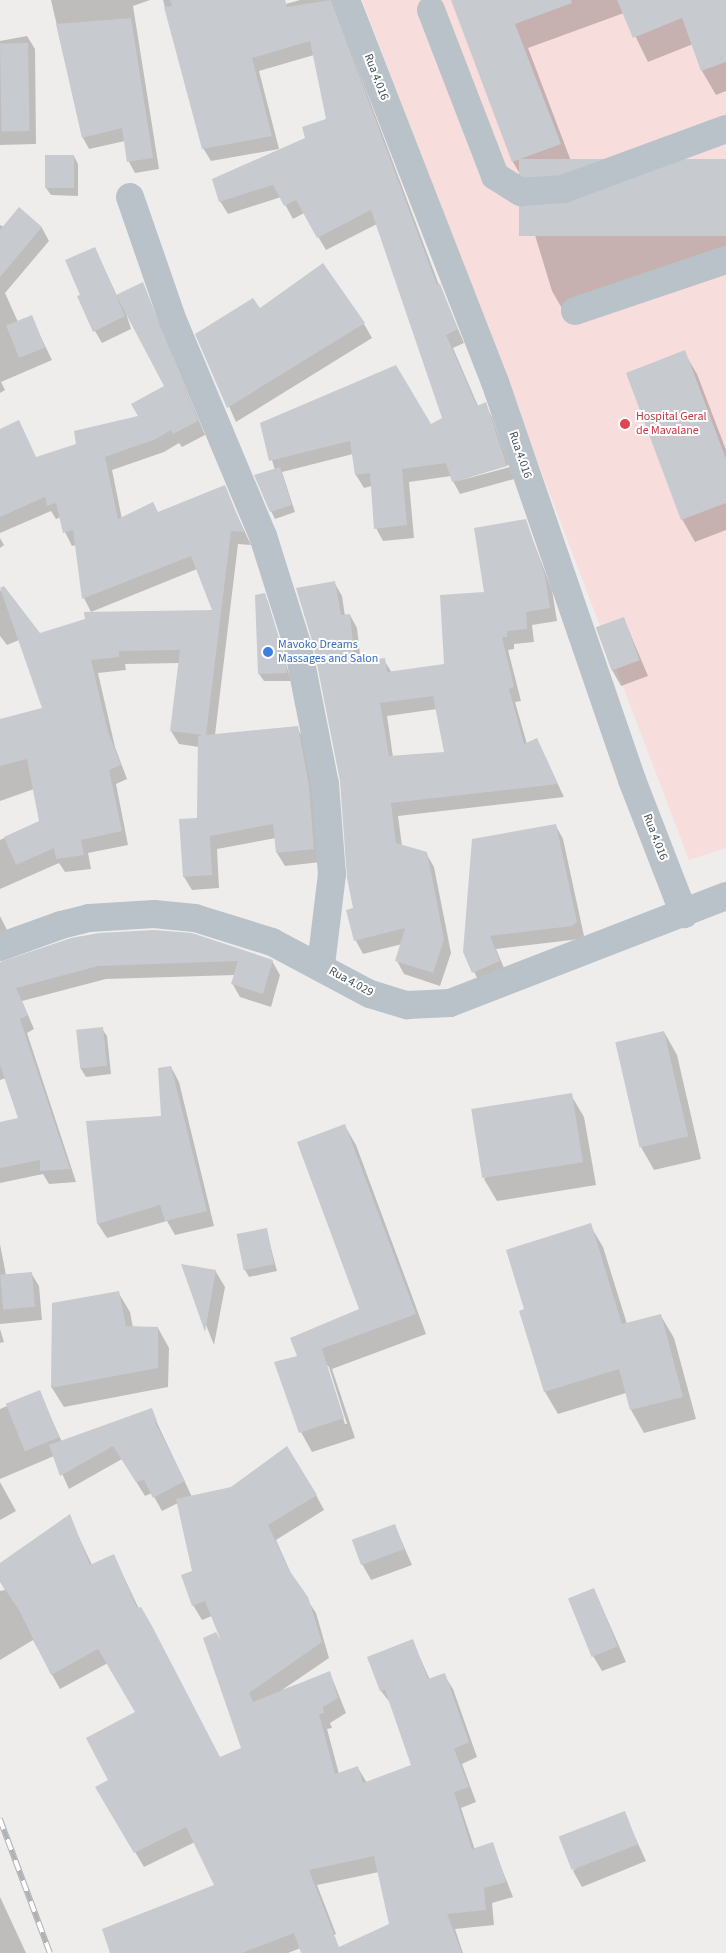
<!DOCTYPE html>
<style>
body{margin:0}
#map{position:relative;width:726px;height:1953px;overflow:hidden;background:#efecec;font-family:"Source Sans 3",sans-serif}
div>[style]{position:absolute}
[style*='--x']{left:calc(var(--x)*1px);top:calc(var(--y)*1px);width:calc(var(--w)*1px);rotate:calc(var(--a)*1deg)}
.medical>*{inset:0;background:#f8dddd}
.shadow>*{inset:0;background:#0003}
.building>*{inset:0;background:#c7cacf;transform-origin:0 0}
.minor>*{height:28px;margin:-14px;padding:0 14px;transform-origin:14px;border-radius:14px;background:#b8c2c8}
.rail>*{height:5.5px;margin-top:-2.75px;transform-origin:0;background:repeating-linear-gradient(90deg,#fff 0 11px,#afb2b6 0 22px);box-sizing:border-box;border-block:1px solid #afb2b6}
.dots>*{width:14px;height:14px;translate:-50% -50%;box-sizing:border-box;border:2px solid #fff;border-radius:50%}
span{translate:-50% -50%;white-space:nowrap;text-align:center;line-height:1.15;-webkit-text-stroke:4px #fff;paint-order:stroke}
.street-label{font-size:12px;color:#465158}
.health-label{font-size:12px;color:#be3a42}
.left{translate:0 -50%;text-align:left}
.shop-label{font-size:12px;color:#366cbe}
</style>
<div id="map">
<div class="medical">
<div style="clip-path:polygon(362px 0,726px 0,726px 848px,689px 860px)"></div>
</div>
<div class="shadow">
<div style="clip-path:polygon(51px 0,150px 0,133px 6px,159px 169px,135px 173px,129px 162px,125px 141px,89px 149px,83px 138px)"></div>
<div style="clip-path:polygon(163px 0,249px 0,254px 13px,300px 0,332px 0,439px 285px,464px 343px,453px 348px,478px 406px,485px 404px,492px 417px,509px 465px,454px 482px,510px 467px,514px 479px,460px 494px,453px 481px,451px 476px,409px 482px,414px 538px,383px 541px,376px 528px,372px 486px,364px 488px,356px 475px,353px 454px,282px 472px,295px 512px,275px 519px,271px 511px,275px 470px,261px 424px,430px 425px,444px 419px,377px 224px,326px 250px,304px 213px,293px 219px,281px 197px,228px 214px,220px 201px,306px 139px,327px 120px,314px 55px,259px 71px,279px 149px,211px 161px,203px 148px)"></div>
<div style="clip-path:polygon(453px 0,726px 0,726px 91px,716px 95px,702px 71px,693px 44px,648px 62px,624px 13px,528px 48px,574px 169px,527px 186px,513px 162px)"></div>
<div style="clip-path:polygon(27px 36px,35px 49px,36px 144px,0 145px,0 41px)"></div>
<div style="clip-path:polygon(74px 156px,78px 164px,78px 196px,51px 195px,46px 188px)"></div>
<div style="clip-path:polygon(726px 160px,726px 269px,568px 319px,552px 291px,531px 222px)"></div>
<div style="clip-path:polygon(19px 209px,42px 228px,49px 241px,5px 293px,18px 322px,31px 317px,52px 360px,1px 382px,5px 390px,0 393px,0 225px,4px 227px)"></div>
<div style="clip-path:polygon(95px 248px,117px 296px,142px 283px,205px 435px,182px 447px,179px 443px,164px 452px,112px 470px,122px 519px,158px 513px,224px 487px,251px 545px,238px 544px,215px 735px,297px 728px,305px 741px,316px 801px,321px 862px,285px 866px,277px 853px,276px 838px,217px 849px,219px 888px,192px 890px,184px 877px,199px 819px,199px 747px,179px 744px,171px 731px,180px 663px,125px 664px,126px 670px,98px 673px,115px 747px,127px 779px,116px 784px,128px 845px,88px 853px,91px 869px,65px 872px,59px 863px,0 889px,0 840px,40px 822px,34px 789px,0 801px,0 720px,44px 709px,19px 640px,7px 645px,0 636px,0 591px,3px 588px,40px 634px,214px 612px,197px 569px,91px 612px,84px 598px,76px 545px,72px 546px,65px 532px,61px 517px,56px 519px,51px 511px,0 533px,0 430px,36px 458px,78px 445px,140px 417px,165px 386px,124px 307px,131px 329px,102px 343px,95px 331px,82px 295px)"></div>
<div style="clip-path:polygon(364px 324px,372px 338px,236px 422px,197px 335px)"></div>
<div style="clip-path:polygon(684px 352px,697px 374px,726px 450px,726px 530px,695px 542px,682px 519px)"></div>
<div style="clip-path:polygon(evenodd,525px 520px,552px 590px,557px 621px,532px 625px,534px 642px,514px 644px,514px 649px,508px 650px,521px 701px,515px 702px,527px 744px,537px 740px,564px 797px,398px 816px,402px 846px,426px 853px,434px 867px,451px 953px,440px 986px,404px 974px,397px 961px,402px 944px,363px 954px,356px 941px,347px 911px,355px 909px,334px 582px,342px 596px,345px 616px,350px 615px,357px 628px,361px 663px,384px 660px,392px 673px,446px 665px,525px 520px,437px 709px,445px 753px,393px 757px,387px 716px,437px 709px)"></div>
<div style="clip-path:polygon(0 538px,4px 545px,0 548px)"></div>
<div style="clip-path:polygon(264px 594px,268px 602px,291px 681px,264px 681px,259px 674px)"></div>
<div style="clip-path:polygon(624px 619px,648px 676px,621px 686px,612px 670px)"></div>
<div style="clip-path:polygon(556px 826px,563px 839px,584px 936px,580px 939px,496px 949px,507px 975px,481px 986px,464px 951px)"></div>
<div style="clip-path:polygon(0 916px,13px 942px,0 948px)"></div>
<div style="clip-path:polygon(66px 941px,272px 961px,280px 975px,271px 1007px,240px 997px,232px 983px,235px 975px,106px 979px,22px 1001px,34px 1029px,27px 1033px,76px 1182px,49px 1184px,43px 1174px,0 1183px,0 1123px,19px 1119px,6px 1078px,0 1080px,0 962px,5px 963px)"></div>
<div style="clip-path:polygon(102px 1029px,107px 1036px,111px 1074px,86px 1077px,81px 1069px,77px 1032px)"></div>
<div style="clip-path:polygon(664px 1032px,677px 1055px,701px 1159px,654px 1170px,641px 1147px)"></div>
<div style="clip-path:polygon(171px 1067px,179px 1082px,214px 1226px,175px 1235px,167px 1221px,107px 1238px,98px 1224px,87px 1122px,162px 1117px)"></div>
<div style="clip-path:polygon(571px 1095px,584px 1117px,596px 1185px,497px 1201px,484px 1179px)"></div>
<div style="clip-path:polygon(evenodd,345px 1126px,356px 1145px,426px 1334px,332px 1369px,355px 1438px,312px 1452px,301px 1432px,299px 1356px,360px 1310px,345px 1126px,325px 1363px,329px 1367px,347px 1424px,345px 1424px,325px 1363px)"></div>
<div style="clip-path:polygon(590px 1225px,603px 1247px,627px 1324px,661px 1316px,674px 1338px,696px 1419px,644px 1433px,631px 1410px,626px 1393px,558px 1414px,545px 1392px,525px 1310px)"></div>
<div style="clip-path:polygon(266px 1229px,277px 1271px,249px 1277px,245px 1270px)"></div>
<div style="clip-path:polygon(0 1244px,6px 1275px,31px 1273px,39px 1286px,42px 1320px,0 1324px)"></div>
<div style="clip-path:polygon(182px 1265px,216px 1272px,225px 1287px,214px 1345px)"></div>
<div style="clip-path:polygon(118px 1292px,130px 1312px,133px 1328px,158px 1328px,169px 1348px,168px 1387px,64px 1407px,52px 1388px,54px 1304px)"></div>
<div style="clip-path:polygon(0 1329px,4px 1342px,0 1343px)"></div>
<div style="clip-path:polygon(39px 1392px,62px 1442px,151px 1410px,192px 1497px,316px 1495px,324px 1510px,276px 1540px,293px 1578px,316px 1613px,329px 1658px,282px 1690px,330px 1673px,346px 1713px,330px 1723px,332px 1728px,327px 1729px,339px 1774px,358px 1768px,367px 1783px,413px 1765px,392px 1705px,381px 1691px,369px 1657px,412px 1640px,430px 1680px,444px 1675px,453px 1689px,477px 1757px,462px 1764px,476px 1802px,461px 1808px,475px 1850px,492px 1844px,513px 1897px,492px 1903px,494px 1925px,455px 1929px,463px 1953px,340px 1953px,391px 1925px,379px 1872px,317px 1885px,336px 1934px,288px 1953px,112px 1953px,216px 1885px,195px 1842px,144px 1867px,97px 1788px,110px 1780px,137px 1713px,108px 1663px,60px 1689px,33px 1640px,0 1660px,0 1591px,5px 1590px,0 1581px,0 1565px,69px 1516px,92px 1565px,114px 1556px,139px 1609px,220px 1758px,243px 1749px,224px 1644px,212px 1616px,202px 1620px,193px 1605px,193px 1572px,178px 1503px,162px 1511px,152px 1493px,145px 1496px,122px 1459px,69px 1489px,54px 1456px,0 1479px,0 1409px)"></div>
<div style="clip-path:polygon(0 1482px,16px 1511px,0 1520px)"></div>
<div style="clip-path:polygon(395px 1526px,412px 1565px,371px 1580px,362px 1564px)"></div>
<div style="clip-path:polygon(594px 1589px,626px 1662px,602px 1671px,593px 1656px)"></div>
<div style="clip-path:polygon(624px 1813px,646px 1861px,582px 1887px,573px 1871px)"></div>
<div style="clip-path:polygon(0 1897px,1px 1899px,26px 1953px,0 1953px)"></div>
</div>
<div class="building">
<div style="clip-path:polygon(170px 0,285px 0,287px 7px,331px 0,437px 285px,440px 284px,458px 329px,446px 335px,477px 406px,486px 402px,507px 466px,452px 482px,446px 463px,402px 469px,407px 525px,374px 529px,370px 473px,355px 475px,350px 441px,269px 461px,260px 423px,396px 365px,431px 424px,442px 418px,371px 210px,317px 238px,296px 200px,284px 206px,273px 185px,219px 202px,212px 179px,305px 138px,302px 127px,326px 119px,310px 41px,252px 58px,272px 136px,202px 149px,164px 7px,172px 6px)"></div>
<div style="clip-path:polygon(451px 0,571px 0,572px 3px,515px 24px,561px 144px,512px 162px)"></div>
<div style="clip-path:polygon(617px 0,726px 0,726px 62px,701px 71px,682px 18px,633px 38px)"></div>
<div style="clip-path:polygon(131px 18px,153px 158px,127px 162px,122px 128px,82px 138px,56px 24px)"></div>
<div style="left:28px;top:43px;width:88px;height:28px;rotate:89deg"></div>
<div style="left:45px;top:155px;width:29px;height:33px"></div>
<div style="left:726px;top:159px;width:77px;height:207px;rotate:90deg"></div>
<div style="clip-path:polygon(19px 207px,42px 227px,0 277px,0 230px)"></div>
<div style="clip-path:polygon(95px 247px,125px 316px,93px 332px,77px 296px,80px 295px,65px 260px)"></div>
<div style="clip-path:polygon(323px 263px,365px 323px,227px 408px,195px 334px,253px 298px,260px 308px)"></div>
<div style="clip-path:polygon(143px 282px,198px 421px,173px 434px,171px 430px,156px 439px,105px 457px,118px 519px,153px 502px,158px 512px,225px 485px,244px 532px,231px 531px,206px 735px,298px 726px,309px 786px,314px 849px,276px 853px,273px 824px,210px 836px,212px 875px,183px 877px,179px 819px,197px 818px,198px 736px,203px 735px,170px 731px,180px 650px,119px 651px,119px 657px,91px 660px,108px 732px,121px 765px,109px 770px,122px 831px,81px 840px,84px 855px,56px 859px,54px 848px,16px 865px,4px 837px,39px 821px,27px 759px,0 766px,0 719px,42px 708px,0 588px,4px 586px,40px 633px,85px 619px,84px 612px,212px 610px,191px 556px,82px 599px,73px 530px,63px 533px,56px 503px,47px 506px,45px 497px,0 517px,0 429px,19px 420px,36px 457px,76px 444px,74px 431px,138px 416px,131px 404px,164px 386px,116px 295px)"></div>
<div style="left:32px;top:315px;width:35px;height:28px;rotate:68deg"></div>
<div style="clip-path:polygon(685px 350px,726px 459px,726px 503px,681px 520px,626px 373px)"></div>
<div style="clip-path:polygon(280px 467px,292px 505px,270px 512px,254px 475px)"></div>
<div style="clip-path:polygon(evenodd,526px 519px,545px 576px,550px 608px,526px 612px,527px 629px,507px 631px,507px 637px,502px 637px,514px 687px,509px 689px,524px 744px,537px 738px,558px 784px,391px 803px,396px 843px,427px 852px,444px 939px,433px 973px,395px 961px,405px 928px,354px 941px,346px 910px,353px 908px,347px 878px,340px 781px,313px 644px,296px 588px,335px 581px,341px 615px,350px 614px,355px 662px,385px 658px,387px 672px,444px 664px,440px 595px,484px 592px,474px 528px,526px 519px,433px 696px,444px 752px,389px 756px,380px 703px,433px 696px)"></div>
<div style="clip-path:polygon(265px 593px,283px 651px,287px 673px,258px 674px,255px 595px)"></div>
<div style="left:624px;top:617px;width:46px;height:30px;rotate:70deg"></div>
<div style="clip-path:polygon(556px 824px,577px 922px,572px 926px,490px 936px,500px 961px,472px 973px,463px 952px,472px 839px)"></div>
<div style="clip-path:polygon(154px 930px,192px 933px,273px 960px,263px 994px,231px 984px,238px 961px,98px 966px,16px 988px,28px 1015px,20px 1019px,70px 1169px,40px 1171px,40px 1160px,0 1168px,0 1122px,18px 1118px,0 1065px,0 962px,71px 938px,99px 933px)"></div>
<div style="left:103px;top:1027px;width:39px;height:27px;rotate:84deg"></div>
<div style="left:664px;top:1031px;width:108px;height:50px;rotate:77deg"></div>
<div style="clip-path:polygon(171px 1066px,207px 1211px,165px 1221px,160px 1205px,97px 1224px,86px 1121px,161px 1116px,158px 1068px)"></div>
<div style="left:572px;top:1093px;width:70px;height:102px;rotate:81deg"></div>
<div style="clip-path:polygon(345px 1124px,416px 1314px,318px 1350px,322px 1349px,344px 1418px,299px 1433px,274px 1362px,297px 1356px,290px 1338px,359px 1309px,297px 1142px)"></div>
<div style="clip-path:polygon(591px 1223px,622px 1324px,661px 1314px,683px 1397px,630px 1410px,619px 1369px,544px 1392px,519px 1311px,524px 1309px,506px 1250px)"></div>
<div style="left:267px;top:1228px;width:37px;height:31px;rotate:79deg"></div>
<div style="clip-path:polygon(181px 1264px,216px 1270px,205px 1332px)"></div>
<div style="left:32px;top:1272px;width:35px;height:32px;rotate:85deg"></div>
<div style="clip-path:polygon(119px 1291px,126px 1326px,158px 1327px,158px 1368px,51px 1388px,52px 1303px)"></div>
<div style="left:40px;top:1390px;width:51px;height:37px;rotate:68deg"></div>
<div style="clip-path:polygon(152px 1408px,157px 1421px,155px 1422px,185px 1481px,153px 1498px,144px 1480px,136px 1482px,113px 1446px,60px 1476px,49px 1445px)"></div>
<div style="clip-path:polygon(evenodd,287px 1446px,317px 1495px,268px 1525px,289px 1570px,308px 1597px,322px 1642px,249px 1693px,253px 1702px,330px 1671px,338px 1698px,323px 1707px,324px 1713px,319px 1714px,335px 1774px,358px 1766px,363px 1783px,411px 1765px,385px 1690px,380px 1691px,367px 1657px,413px 1639px,428px 1679px,445px 1673px,469px 1742px,454px 1749px,469px 1787px,454px 1792px,472px 1849px,493px 1842px,506px 1882px,484px 1888px,486px 1910px,447px 1914px,462px 1953px,301px 1953px,294px 1933px,242px 1953px,110px 1953px,102px 1929px,214px 1885px,186px 1827px,134px 1853px,95px 1787px,108px 1780px,86px 1738px,135px 1712px,98px 1649px,51px 1675px,19px 1610px,0 1582px,0 1563px,70px 1514px,90px 1565px,114px 1554px,137px 1608px,141px 1607px,152px 1626px,220px 1757px,241px 1748px,203px 1638px,216px 1632px,221px 1641px,205px 1601px,192px 1606px,181px 1575px,192px 1571px,176px 1499px,231px 1487px,287px 1446px,374px 1856px,389px 1924px,339px 1947px,309px 1870px,374px 1856px)"></div>
<div style="left:395px;top:1524px;width:27px;height:46px;rotate:70deg"></div>
<div style="left:594px;top:1588px;width:63px;height:28px;rotate:68deg"></div>
<div style="left:625px;top:1811px;width:36px;height:71px;rotate:69deg"></div>
</div>
<div class="minor">
<div style="--x:346;--y:0;--w:410;--a:68.7"></div>
<div style="--x:495;--y:382;--w:421;--a:71"></div>
<div style="--x:632;--y:780;--w:144;--a:68.8"></div>
<div style="--x:431;--y:10;--w:178;--a:68.9"></div>
<div style="--x:495;--y:176;--w:31;--a:32"></div>
<div style="--x:521;--y:192;--w:42;--a:-4.1"></div>
<div style="--x:563;--y:189;--w:174;--a:-20.2"></div>
<div style="--x:130;--y:197;--w:131;--a:70.9"></div>
<div style="--x:173;--y:321;--w:233;--a:67.3"></div>
<div style="--x:263;--y:536;--w:116;--a:72.5"></div>
<div style="--x:298;--y:647;--w:140;--a:78.9"></div>
<div style="--x:325;--y:784;--w:90;--a:85.6"></div>
<div style="--x:332;--y:874;--w:92;--a:96.9"></div>
<div style="--x:575;--y:311;--w:159;--a:-18.7"></div>
<div style="--x:0;--y:947;--w:65;--a:-19.8"></div>
<div style="--x:61;--y:925;--w:29;--a:-14"></div>
<div style="--x:89;--y:918;--w:65;--a:-3.5"></div>
<div style="--x:154;--y:914;--w:41;--a:5.6"></div>
<div style="--x:195;--y:918;--w:81;--a:17.3"></div>
<div style="--x:272;--y:942;--w:111;--a:28"></div>
<div style="--x:370;--y:994;--w:39;--a:17"></div>
<div style="--x:407;--y:1005;--w:43;--a:-2.7"></div>
<div style="--x:450;--y:1003;--w:296;--a:-21.2"></div>
</div>
<div class="rail">
<div style="--x:0;--y:1819;--w:143;--a:69.5"></div>
</div>
<div class="dots">
<div style="left:625px;top:424px;background:#e0444e"></div>
<div style="left:268px;top:652px;background:#3f7fe0"></div>
</div>
<div class="street-label">
<span style="left:376px;top:77px;rotate:69deg">Rua 4.016</span>
<span style="left:520px;top:455px;rotate:71deg">Rua 4.016</span>
<span style="left:655px;top:837px;rotate:69deg">Rua 4.016</span>
<span style="left:351px;top:982px;rotate:29deg">Rua 4.029</span>
</div>
<div class="health-label">
<span class="left" style="left:636px;top:424px">Hospital Geral<br>de Mavalane</span>
</div>
<div class="shop-label">
<span class="left" style="left:278px;top:652px">Mavoko Dreams<br>Massages and Salon</span>
</div>
</div>
